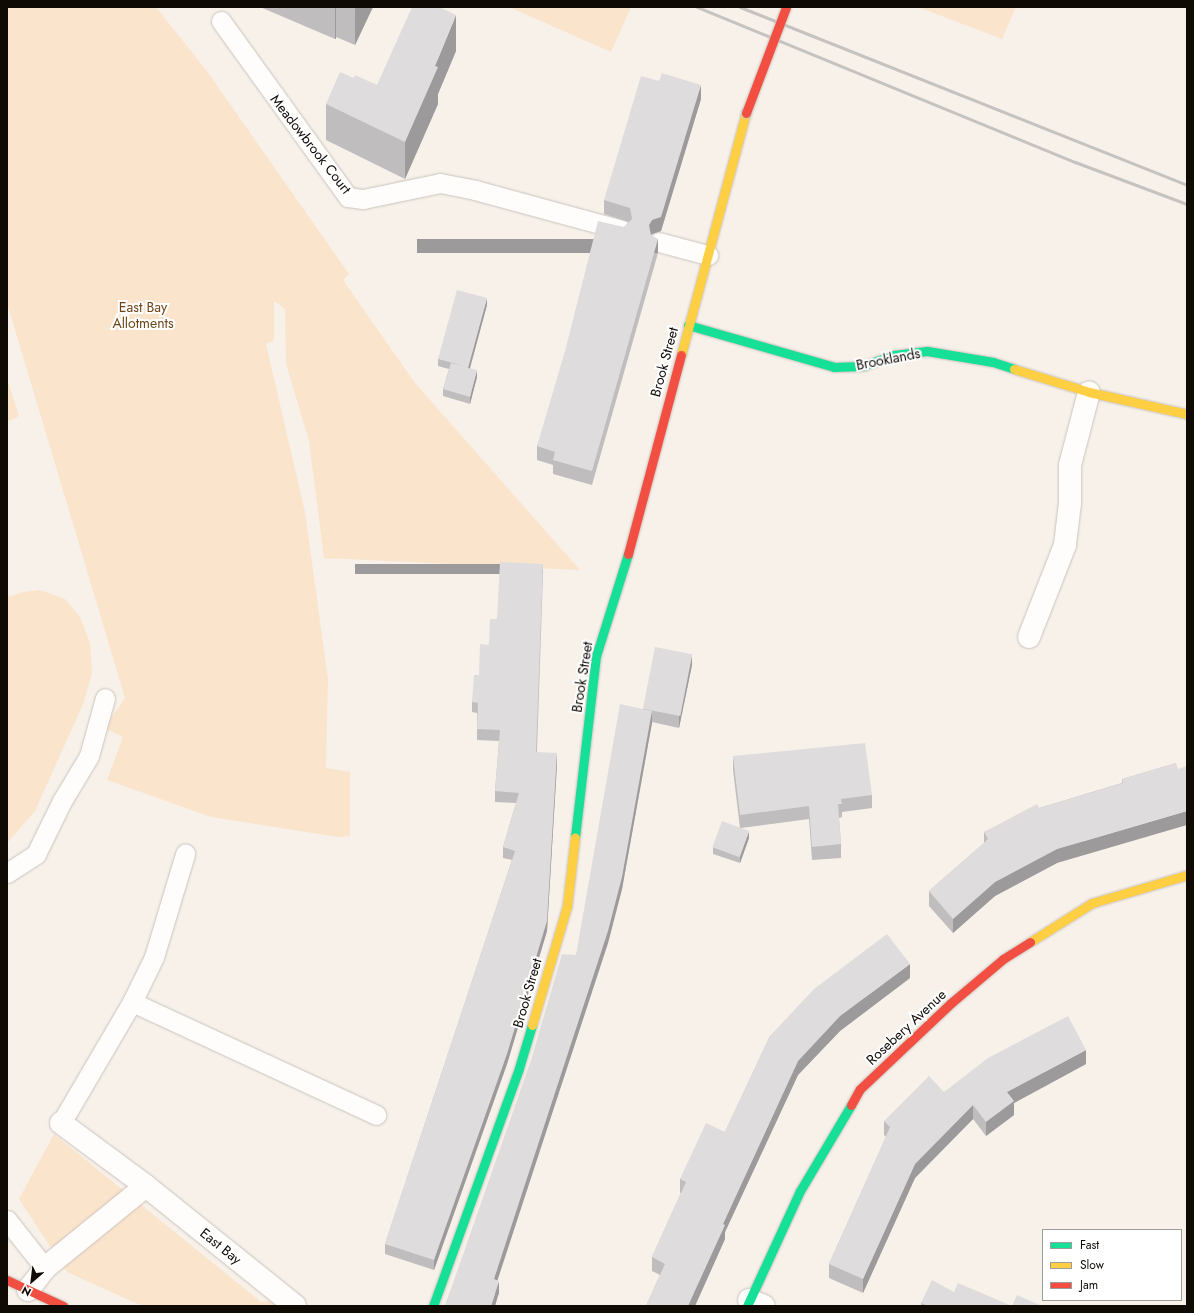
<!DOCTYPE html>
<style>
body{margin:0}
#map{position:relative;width:1194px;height:1313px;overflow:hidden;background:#f7f1ea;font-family:Jost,sans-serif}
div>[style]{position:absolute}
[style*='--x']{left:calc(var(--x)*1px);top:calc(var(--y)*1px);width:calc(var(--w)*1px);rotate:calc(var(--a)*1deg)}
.green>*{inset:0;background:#fbe4cc}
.roads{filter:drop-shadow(0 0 1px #cac3bd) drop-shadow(0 0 1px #cac3bd)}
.lane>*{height:19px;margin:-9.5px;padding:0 9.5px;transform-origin:9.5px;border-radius:9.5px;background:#fefdfc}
.street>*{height:22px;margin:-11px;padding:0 11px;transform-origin:11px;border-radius:11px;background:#fefdfc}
.fast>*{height:9px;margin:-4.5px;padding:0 4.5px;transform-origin:4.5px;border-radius:4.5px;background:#16e098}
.slow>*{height:9px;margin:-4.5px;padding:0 4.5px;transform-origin:4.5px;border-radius:4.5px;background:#ffcf43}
.jam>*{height:9px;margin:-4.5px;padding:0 4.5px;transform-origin:4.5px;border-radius:4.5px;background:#f24e42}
.rail>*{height:3px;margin:-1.5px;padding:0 1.5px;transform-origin:1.5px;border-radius:1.5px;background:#c5c3c1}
.bridges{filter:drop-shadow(0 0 1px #cac3bd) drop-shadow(0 0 1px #cac3bd)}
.jam-bridge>*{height:9px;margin:-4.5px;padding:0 4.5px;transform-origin:4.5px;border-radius:4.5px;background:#f24e42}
.wall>*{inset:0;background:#c0bdbf}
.shaded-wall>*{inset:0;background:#9c9a9b;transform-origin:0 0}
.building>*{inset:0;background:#dfdcde;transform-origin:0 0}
span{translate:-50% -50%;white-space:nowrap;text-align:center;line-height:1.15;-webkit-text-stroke:4px #fff;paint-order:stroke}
.street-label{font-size:14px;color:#100a05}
.park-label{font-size:14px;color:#6c4618}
.frame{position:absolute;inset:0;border:8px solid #100a05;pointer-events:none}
.legend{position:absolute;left:1042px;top:1229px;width:140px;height:72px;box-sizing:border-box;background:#fff;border:1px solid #9f9d9b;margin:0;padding:5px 7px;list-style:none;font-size:12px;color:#100a05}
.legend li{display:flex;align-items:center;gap:8px;height:20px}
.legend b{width:20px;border:1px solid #9f9d9b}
.north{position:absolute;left:12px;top:1261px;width:40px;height:40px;-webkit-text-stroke:3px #fff;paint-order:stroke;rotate:208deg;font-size:11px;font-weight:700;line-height:16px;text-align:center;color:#100a05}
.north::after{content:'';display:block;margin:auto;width:14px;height:18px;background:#100a05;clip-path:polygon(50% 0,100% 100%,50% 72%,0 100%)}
</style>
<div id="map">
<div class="green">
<div style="clip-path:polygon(7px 7px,156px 7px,206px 70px,349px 274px,343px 280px,415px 383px,580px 570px,324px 558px,309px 441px,286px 364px,285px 309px,274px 301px,274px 340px,266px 344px,305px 512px,328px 679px,326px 768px,350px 772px,350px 836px,338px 837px,211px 817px,107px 780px,123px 737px,104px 728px,125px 698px,7px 303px)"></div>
<div style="clip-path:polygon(509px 7px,631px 7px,611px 52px)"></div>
<div style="clip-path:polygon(918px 7px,1016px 7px,1002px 39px)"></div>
<div style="clip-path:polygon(7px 378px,19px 416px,7px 422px)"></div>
<div style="clip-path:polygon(40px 590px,65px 599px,80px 617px,90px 643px,92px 673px,84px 702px,35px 811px,7px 843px,7px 591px,9px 597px,22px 592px)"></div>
<div style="clip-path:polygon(54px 1134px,261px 1302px,270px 1301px,276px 1306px,142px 1306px,67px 1272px,19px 1199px)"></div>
</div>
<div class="roads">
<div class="lane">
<div style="--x:221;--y:21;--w:217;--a:54.2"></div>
<div style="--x:348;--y:197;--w:15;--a:8"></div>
<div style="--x:363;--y:199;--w:79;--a:-11.7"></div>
<div style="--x:440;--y:183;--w:36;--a:11"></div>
<div style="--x:475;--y:190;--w:152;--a:15.2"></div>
<div style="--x:659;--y:242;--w:51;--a:14.9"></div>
<div style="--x:7;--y:873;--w:35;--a:-33"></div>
<div style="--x:36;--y:854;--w:59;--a:-63.9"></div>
<div style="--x:62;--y:801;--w:52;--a:-59"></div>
<div style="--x:89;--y:756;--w:60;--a:-74.6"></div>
<div style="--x:132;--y:1002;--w:269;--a:24.8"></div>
<div style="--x:61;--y:1123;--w:140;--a:-59.6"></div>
<div style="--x:132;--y:1002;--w:50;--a:-63.9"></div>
<div style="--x:154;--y:957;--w:108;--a:-73.2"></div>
<div style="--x:7;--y:1220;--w:61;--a:51.6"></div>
</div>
<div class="street">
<div style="--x:1029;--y:637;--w:99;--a:-68.6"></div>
<div style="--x:1065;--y:545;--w:42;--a:-83.2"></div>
<div style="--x:1070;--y:503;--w:38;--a:-90"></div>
<div style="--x:1070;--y:465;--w:75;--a:-75.4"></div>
<div style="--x:61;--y:1123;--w:106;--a:36.5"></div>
<div style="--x:28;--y:1290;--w:28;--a:-52"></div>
<div style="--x:45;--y:1268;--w:130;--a:-39.1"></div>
<div style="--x:146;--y:1186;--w:191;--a:38.8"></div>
<div style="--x:749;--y:1300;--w:16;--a:22"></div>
</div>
<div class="fast">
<div style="--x:688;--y:325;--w:152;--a:16"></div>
<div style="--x:834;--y:367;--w:29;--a:-2"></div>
<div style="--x:863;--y:366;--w:33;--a:-20"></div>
<div style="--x:894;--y:355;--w:33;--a:-7"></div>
<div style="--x:927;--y:351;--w:67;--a:9.5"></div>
<div style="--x:993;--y:362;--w:22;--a:18"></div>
<div style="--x:575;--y:837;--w:182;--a:-83.4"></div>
<div style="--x:596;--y:656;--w:107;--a:-72.6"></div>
<div style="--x:433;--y:1306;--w:253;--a:-70.1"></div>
<div style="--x:519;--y:1068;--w:45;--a:-73.2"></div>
<div style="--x:747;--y:1306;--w:127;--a:-65.3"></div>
<div style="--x:800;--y:1191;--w:100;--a:-59.3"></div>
</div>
<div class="slow">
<div style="--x:681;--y:355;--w:251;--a:-75"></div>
<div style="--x:1014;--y:369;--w:78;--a:17"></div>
<div style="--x:1089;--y:392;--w:100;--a:12.7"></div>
<div style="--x:1030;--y:942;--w:73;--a:-32.2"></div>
<div style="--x:1092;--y:903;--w:99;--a:-16.4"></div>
<div style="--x:532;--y:1025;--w:124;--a:-73.6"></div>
<div style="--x:567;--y:906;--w:69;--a:-83.4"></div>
</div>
<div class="jam">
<div style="--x:628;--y:554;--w:206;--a:-75.1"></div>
<div style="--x:851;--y:1105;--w:18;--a:-61"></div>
<div style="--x:860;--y:1089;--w:125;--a:-43.4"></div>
<div style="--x:951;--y:1003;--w:68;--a:-40.2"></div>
<div style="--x:1003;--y:959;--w:32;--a:-32"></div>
<div style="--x:7;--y:1280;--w:62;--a:24.9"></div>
</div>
</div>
<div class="rail">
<div style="--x:697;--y:7;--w:409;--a:22.3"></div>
<div style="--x:1075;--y:162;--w:120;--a:20.6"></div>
<div style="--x:740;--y:7;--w:481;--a:21.7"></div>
</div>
<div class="bridges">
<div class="jam-bridge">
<div style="--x:746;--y:113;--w:113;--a:-69.3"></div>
</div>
</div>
<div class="wall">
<div style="clip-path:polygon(260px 7px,373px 7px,355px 45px,336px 37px,335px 39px)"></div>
<div style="clip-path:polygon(456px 51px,438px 94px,438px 104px,405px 179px,326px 140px,326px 104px,354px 78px,377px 85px)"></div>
<div style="clip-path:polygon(701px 99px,661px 231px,652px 234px,651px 235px,658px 253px,592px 485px,553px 474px,553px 465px,537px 460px,537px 446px,624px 227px,629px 222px,604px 214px,604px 200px)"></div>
<div style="clip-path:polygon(487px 305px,470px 368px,477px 377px,470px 404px,443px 396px,443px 389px,449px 369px,438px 366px,438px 359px)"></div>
<div style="clip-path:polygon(543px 574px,537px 752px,557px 764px,547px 931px,507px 1064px,434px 1270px,385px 1254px,385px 1244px,512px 860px,503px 858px,503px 847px,516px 803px,495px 802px,495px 791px,499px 741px,477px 740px,477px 713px,472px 712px,472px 702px,479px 675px,497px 619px)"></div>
<div style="clip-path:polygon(692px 665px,679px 728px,652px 722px,622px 889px,608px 943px,497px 1280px,499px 1293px,445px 1306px,576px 955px,643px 709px)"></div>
<div style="clip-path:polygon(733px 756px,872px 795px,872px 808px,842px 812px,842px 817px,839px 818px,841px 844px,841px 858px,812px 860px,809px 819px,741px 828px,749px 838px,740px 863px,713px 854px,713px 847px,740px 828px,733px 770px)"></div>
<div style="clip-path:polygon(1176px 763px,1057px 863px,995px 896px,953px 933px,929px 906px,929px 891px,984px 843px,984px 832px,1039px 808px,1122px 783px,1122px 779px)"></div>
<div style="clip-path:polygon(910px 978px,840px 1031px,798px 1075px,725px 1232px,725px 1239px,695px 1306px,646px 1306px,660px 1275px,652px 1271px,652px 1257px,681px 1193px,680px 1193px,680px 1179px,725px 1132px,770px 1036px)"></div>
<div style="clip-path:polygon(1086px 1064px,1014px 1103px,1014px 1115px,986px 1136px,973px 1119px,915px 1178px,863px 1293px,829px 1278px,829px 1264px,886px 1137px,884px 1135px,884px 1121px,944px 1092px)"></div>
<div style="clip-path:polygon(954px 1292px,1012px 1306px,1042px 1306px,921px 1306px,921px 1303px)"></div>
</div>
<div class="shaded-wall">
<div style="left:335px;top:7px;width:1px;height:32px"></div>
<div style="clip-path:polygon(356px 7px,373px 7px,355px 45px,355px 9px)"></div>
<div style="clip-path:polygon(456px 15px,456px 51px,438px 94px,438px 104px,405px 179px,405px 142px,435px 66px)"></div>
<div style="clip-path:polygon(701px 85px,701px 99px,661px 231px,652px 234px,649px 239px,649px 225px,652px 220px)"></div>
<div style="left:658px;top:239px;width:14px;height:241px;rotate:90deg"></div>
<div style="clip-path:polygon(487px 298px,487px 305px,468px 375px,468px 368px)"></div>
<div style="clip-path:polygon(477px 370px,477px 377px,470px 404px,470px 397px)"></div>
<div style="left:543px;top:564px;width:10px;height:188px;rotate:90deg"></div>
<div style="clip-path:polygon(692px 654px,692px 665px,679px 728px,679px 717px)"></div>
<div style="clip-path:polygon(652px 711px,652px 723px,622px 889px,608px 943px,494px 1291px,494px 1279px)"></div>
<div style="clip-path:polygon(557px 753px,557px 764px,547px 931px,507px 1064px,434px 1270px,434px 1260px)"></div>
<div style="clip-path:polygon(1187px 811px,1187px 825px,1057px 863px,995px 896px,953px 933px,953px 919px,995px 882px,1057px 849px)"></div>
<div style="clip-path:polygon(749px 831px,749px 838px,740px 863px,740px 856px)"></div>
<div style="clip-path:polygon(910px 964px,910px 978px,840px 1031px,798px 1075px,725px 1232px,725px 1239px,695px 1306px,688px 1306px,723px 1224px,798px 1061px,840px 1016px)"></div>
<div style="clip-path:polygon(1086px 1050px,1086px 1064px,1014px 1103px,1014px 1115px,986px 1136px,986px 1122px,1007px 1092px)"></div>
<div style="clip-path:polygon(973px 1105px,973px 1119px,915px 1178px,863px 1293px,863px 1279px,915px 1164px)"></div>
<div style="clip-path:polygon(499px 1281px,499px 1293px,495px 1306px,491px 1306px)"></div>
</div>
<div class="building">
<div style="clip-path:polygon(412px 7px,439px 7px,456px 15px,435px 66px,438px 67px,405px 142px,326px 104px,340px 72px,354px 78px,355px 75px,377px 85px)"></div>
<div style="clip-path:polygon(662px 73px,701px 85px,661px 217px,652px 220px,649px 225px,651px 235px,658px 239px,592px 471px,553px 460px,555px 452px,537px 446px,565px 351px,598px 221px,624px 227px,632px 219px,630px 208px,604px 200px,641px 76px,659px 81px)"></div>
<div style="clip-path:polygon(457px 290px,487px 298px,468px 368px,477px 370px,470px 397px,443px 389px,451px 363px,464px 366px,438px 359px)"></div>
<div style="clip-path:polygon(500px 562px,543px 564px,536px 752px,557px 753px,547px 921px,507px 1054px,434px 1260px,385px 1244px,515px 851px,503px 847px,519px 793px,495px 791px,500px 730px,477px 729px,478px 703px,472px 702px,474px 675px,479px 675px,480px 644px,489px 645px,490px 619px,497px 619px)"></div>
<div style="left:655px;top:647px;width:38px;height:63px;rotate:11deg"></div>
<div style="clip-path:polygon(620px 704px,652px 711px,622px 877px,608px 931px,494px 1279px,499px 1281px,491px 1306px,445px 1306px,531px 1060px,562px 954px,576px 955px)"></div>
<div style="clip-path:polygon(865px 743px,872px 795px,841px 799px,842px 804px,838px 804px,841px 844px,812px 847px,809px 806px,740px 815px,733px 756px)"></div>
<div style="clip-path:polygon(1176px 763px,1178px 769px,1187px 766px,1187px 811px,1057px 849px,995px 882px,953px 919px,929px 891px,988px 839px,984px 832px,1037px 804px,1039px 808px,1123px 783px,1122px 779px)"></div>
<div style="left:722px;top:821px;width:29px;height:28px;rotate:20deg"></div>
<div style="clip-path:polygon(887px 934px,910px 964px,840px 1016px,798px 1061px,723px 1224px,725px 1225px,688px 1306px,646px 1306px,665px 1264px,652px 1257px,686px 1182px,680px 1179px,706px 1123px,725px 1132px,770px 1036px,814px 989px)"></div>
<div style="clip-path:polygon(1068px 1016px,1086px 1050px,1007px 1092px,1014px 1101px,986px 1122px,973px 1105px,915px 1164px,863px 1279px,829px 1264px,890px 1127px,884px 1121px,929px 1076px,944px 1092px,988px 1058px)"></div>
<div style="clip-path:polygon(932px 1280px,954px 1292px,958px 1283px,1012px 1306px,1017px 1295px,1042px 1306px,928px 1306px,921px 1303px)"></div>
</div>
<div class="street-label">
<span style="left:311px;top:144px;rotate:52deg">Meadowbrook Court</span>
<span style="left:888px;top:359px;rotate:-11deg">Brooklands</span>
<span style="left:664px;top:362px;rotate:-75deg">Brook Street</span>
<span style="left:582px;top:677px;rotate:-81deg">Brook Street</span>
<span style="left:527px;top:993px;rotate:-74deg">Brook Street</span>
<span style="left:906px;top:1027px;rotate:-43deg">Rosebery Avenue</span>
<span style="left:221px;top:1246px;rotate:39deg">East Bay</span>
</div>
<div class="park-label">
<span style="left:143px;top:315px">East Bay<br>Allotments</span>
</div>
<div class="frame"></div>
<ul class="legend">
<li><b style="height:5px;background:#16e098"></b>Fast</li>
<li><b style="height:5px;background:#ffcf43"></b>Slow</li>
<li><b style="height:5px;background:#f24e42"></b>Jam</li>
</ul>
<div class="north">N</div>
</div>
